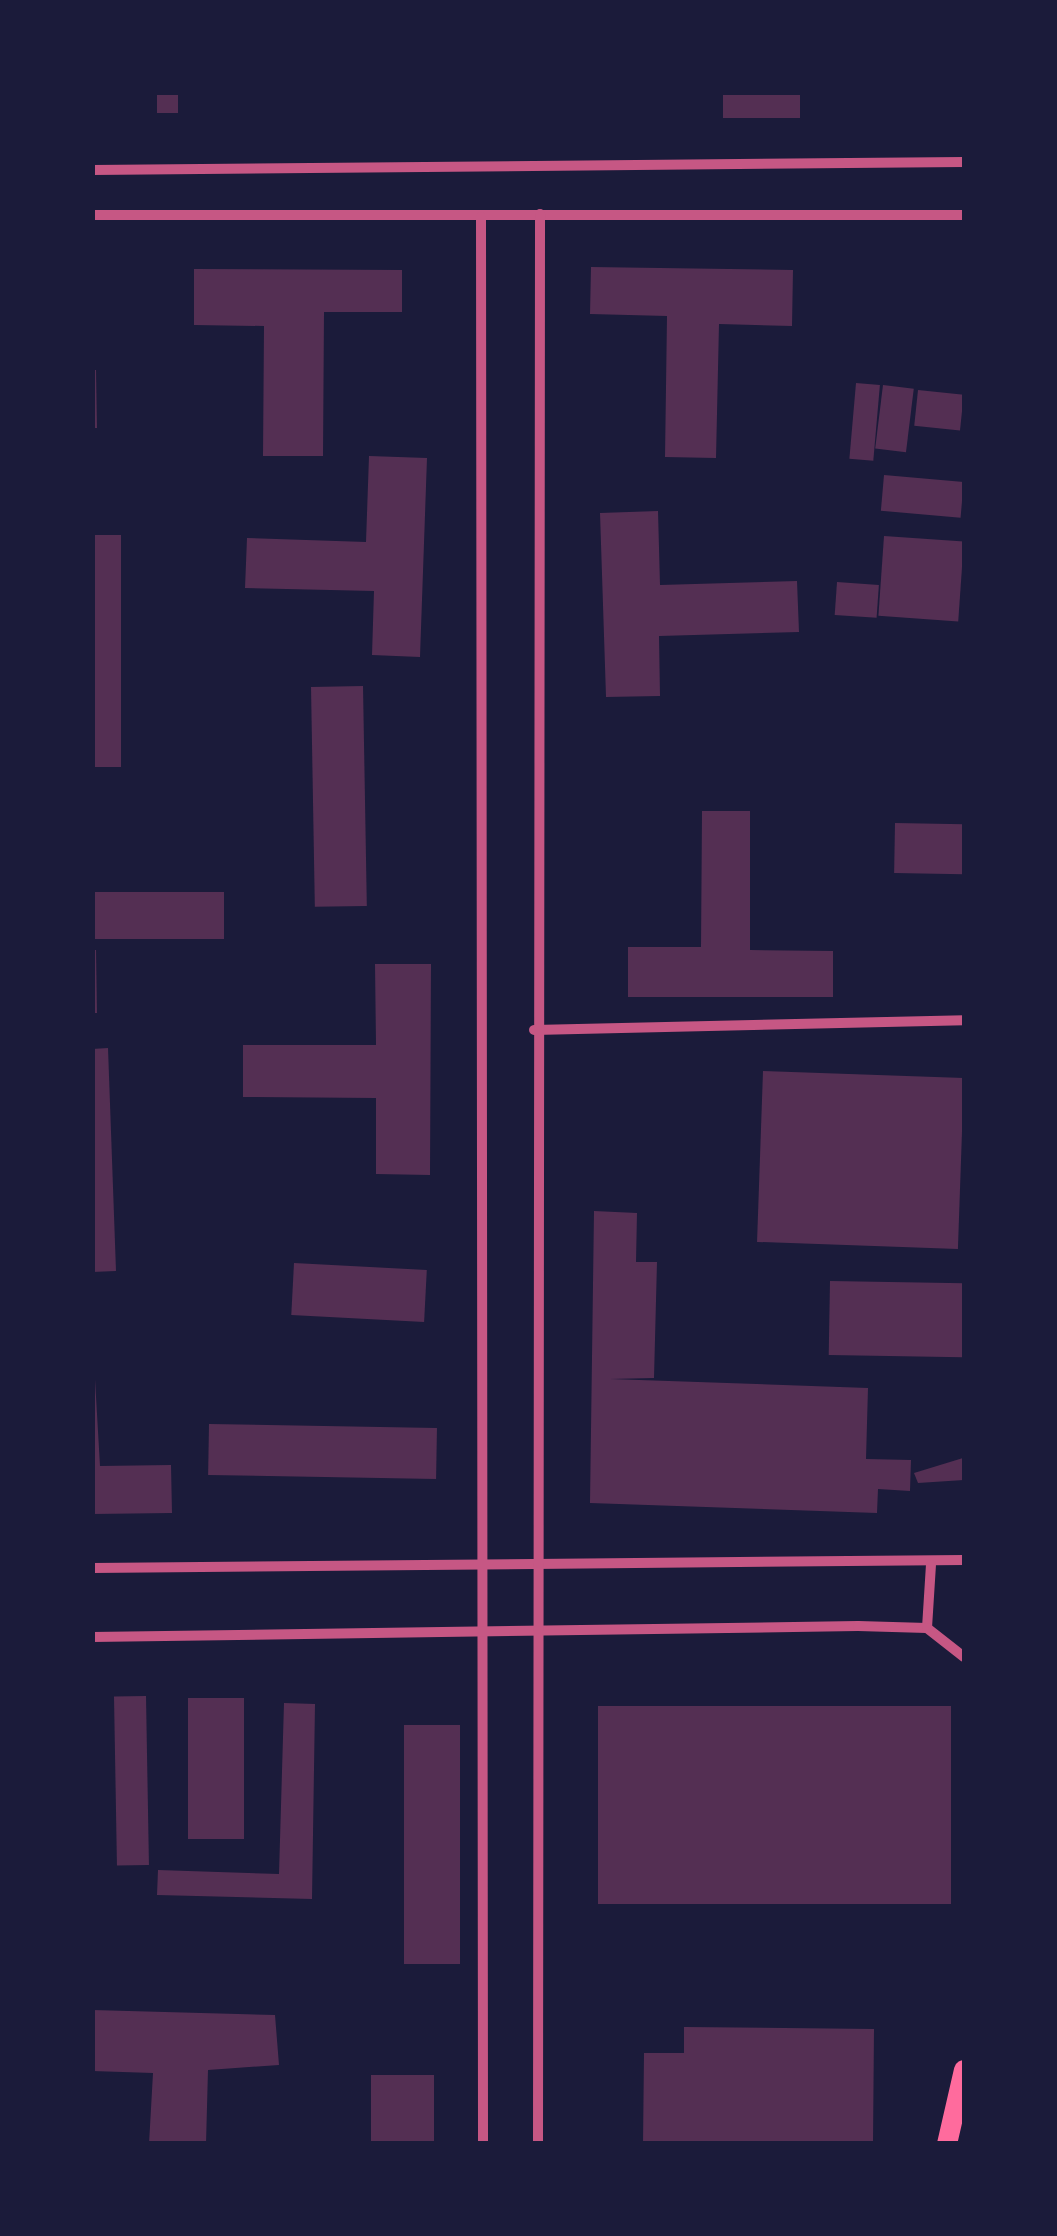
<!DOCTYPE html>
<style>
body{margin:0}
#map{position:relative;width:1057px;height:2236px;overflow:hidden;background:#1b1b3a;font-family:Jost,sans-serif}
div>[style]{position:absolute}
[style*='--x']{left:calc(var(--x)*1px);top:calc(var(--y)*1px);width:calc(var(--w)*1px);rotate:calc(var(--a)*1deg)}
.building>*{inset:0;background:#542f53;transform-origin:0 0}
.minor>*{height:10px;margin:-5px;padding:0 5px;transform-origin:5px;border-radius:5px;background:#c65784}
.secondary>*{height:20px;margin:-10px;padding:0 10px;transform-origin:10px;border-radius:10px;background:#ff6b9d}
span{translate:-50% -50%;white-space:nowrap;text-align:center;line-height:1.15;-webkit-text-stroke:10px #1b1b3a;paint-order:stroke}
.frame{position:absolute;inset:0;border:95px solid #1b1b3a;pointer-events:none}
</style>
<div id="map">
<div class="building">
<div style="left:157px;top:92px;width:21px;height:21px"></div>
<div style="left:723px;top:92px;width:77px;height:26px"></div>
<div style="clip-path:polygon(591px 267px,793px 270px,792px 326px,719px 324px,716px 458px,665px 457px,667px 316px,590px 314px)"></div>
<div style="clip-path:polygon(194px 269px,402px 270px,402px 312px,324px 312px,323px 456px,263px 456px,264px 326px,194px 325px)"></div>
<div style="clip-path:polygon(92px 370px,96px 370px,97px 428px,92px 428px)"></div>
<div style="left:856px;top:383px;width:24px;height:76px;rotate:5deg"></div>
<div style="left:883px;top:385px;width:31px;height:64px;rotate:7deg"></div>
<div style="left:918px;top:390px;width:46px;height:36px;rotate:6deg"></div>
<div style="clip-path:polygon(369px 456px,427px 458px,420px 657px,372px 655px,374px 591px,245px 588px,247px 538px,366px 542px)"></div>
<div style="left:884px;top:475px;width:80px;height:36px;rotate:5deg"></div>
<div style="clip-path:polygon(658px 511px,660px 585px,797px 581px,799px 632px,659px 636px,660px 696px,606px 697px,600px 513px)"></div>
<div style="left:92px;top:535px;width:29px;height:232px"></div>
<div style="left:884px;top:536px;width:80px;height:80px;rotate:4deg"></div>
<div style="left:837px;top:582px;width:42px;height:33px;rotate:4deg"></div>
<div style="left:363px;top:686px;width:220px;height:52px;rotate:89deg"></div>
<div style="clip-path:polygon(702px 811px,750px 811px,750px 950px,833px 951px,833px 997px,628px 997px,628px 947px,701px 947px)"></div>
<div style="left:895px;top:823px;width:69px;height:50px;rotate:1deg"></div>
<div style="left:224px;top:892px;width:47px;height:132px;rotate:90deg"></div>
<div style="clip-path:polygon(92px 950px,96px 950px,97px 1013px,92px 1013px)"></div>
<div style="clip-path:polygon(375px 964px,431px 964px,430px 1175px,376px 1174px,376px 1098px,243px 1097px,243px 1045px,376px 1045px)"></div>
<div style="clip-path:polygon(108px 1048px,116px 1271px,92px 1272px,92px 1049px)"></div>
<div style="left:763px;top:1071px;width:201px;height:171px;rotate:2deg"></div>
<div style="clip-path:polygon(594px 1211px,637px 1213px,636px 1262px,657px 1262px,654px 1378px,610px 1379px,868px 1388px,866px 1459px,911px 1460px,910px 1491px,878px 1489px,877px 1513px,590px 1503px)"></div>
<div style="left:294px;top:1263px;width:133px;height:52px;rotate:3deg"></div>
<div style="left:830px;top:1281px;width:134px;height:74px;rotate:1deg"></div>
<div style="clip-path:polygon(92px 1327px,100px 1466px,171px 1465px,172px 1513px,92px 1514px)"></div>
<div style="left:209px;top:1424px;width:228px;height:51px;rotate:1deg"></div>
<div style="clip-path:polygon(963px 1458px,964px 1480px,918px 1483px,914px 1473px)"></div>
<div style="left:146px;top:1696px;width:169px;height:32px;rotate:89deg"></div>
<div style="left:188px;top:1698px;width:56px;height:141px"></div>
<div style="clip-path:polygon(284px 1703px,315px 1704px,312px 1899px,157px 1895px,158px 1870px,279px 1874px)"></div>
<div style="left:598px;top:1706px;width:353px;height:198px"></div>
<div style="left:404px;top:1725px;width:56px;height:239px"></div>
<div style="clip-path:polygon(92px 2010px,275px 2015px,279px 2065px,208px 2070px,206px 2144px,149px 2144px,153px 2073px,92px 2071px)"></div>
<div style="clip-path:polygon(684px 2027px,874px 2029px,873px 2144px,643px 2144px,644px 2053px,684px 2053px)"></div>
<div style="left:371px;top:2075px;width:63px;height:69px"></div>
</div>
<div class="minor">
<div style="--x:92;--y:170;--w:872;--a:-0.53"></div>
<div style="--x:92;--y:215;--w:872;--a:0"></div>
<div style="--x:481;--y:217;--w:1927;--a:89.94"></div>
<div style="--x:534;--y:1030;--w:430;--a:-1.3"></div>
<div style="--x:92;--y:1568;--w:872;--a:-0.53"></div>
<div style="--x:927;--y:1628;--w:63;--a:-86.4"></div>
<div style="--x:92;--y:1637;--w:766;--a:-0.82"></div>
<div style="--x:858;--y:1626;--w:69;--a:1.7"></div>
<div style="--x:927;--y:1628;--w:47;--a:38.1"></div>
<div style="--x:538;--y:2144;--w:1930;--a:-89.94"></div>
</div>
<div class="secondary">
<div style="--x:947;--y:2144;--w:76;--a:-77.1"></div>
</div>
<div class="frame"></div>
</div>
